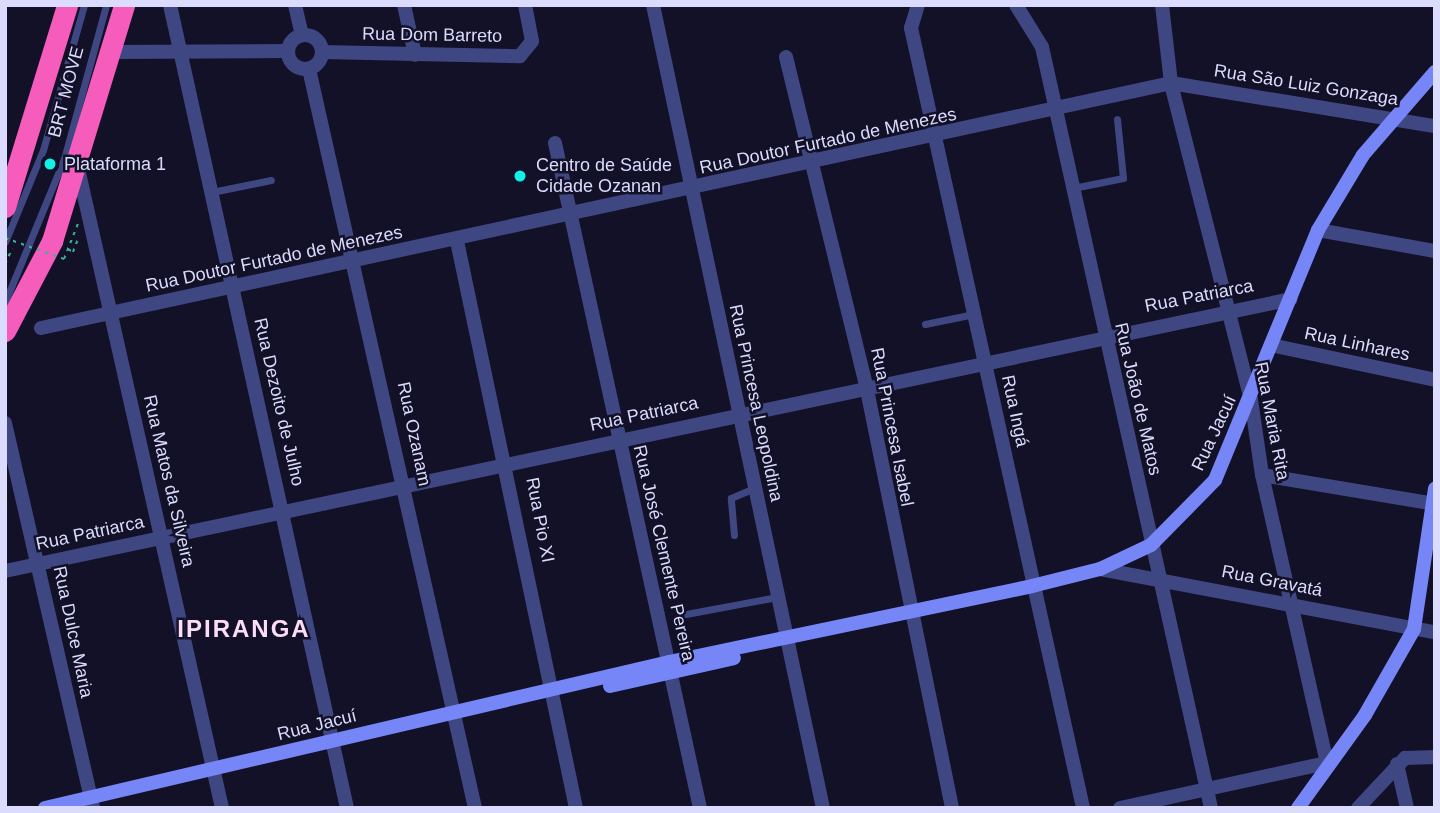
<!DOCTYPE html>
<meta charset="utf-8">
<style>
body{margin:0}
#map{position:relative;width:1440px;height:813px;overflow:hidden;background:#121127;font-family:Arial,sans-serif}
div>[style]{position:absolute}
[style*='--x']{left:calc(var(--x)*1px);top:calc(var(--y)*1px);width:calc(var(--w)*1px);rotate:calc(var(--a)*1deg)}
.path>*{height:2px;margin-top:-1px;transform-origin:0;background:repeating-linear-gradient(90deg,#37b39a 0 3.5px,transparent 0 8.5px)}
.lane>*{height:7px;margin:-3.5px;padding:0 3.5px;transform-origin:3.5px;border-radius:3.5px;background:#3f4783}
.street>*{height:14px;margin:-7px;padding:0 7px;transform-origin:7px;border-radius:7px;background:#3f4783}
.street>.ring{margin:-7px;padding:0;box-sizing:content-box;background:none;border:14px solid #3f4783;border-radius:50%}
.secondary>*{height:14px;margin:-7px;padding:0 7px;transform-origin:7px;border-radius:7px;background:#7786f7}
.highway>*{height:21px;margin:-10.5px;padding:0 10.5px;transform-origin:10.5px;border-radius:10.5px;background:#f55cbc}
.path-bridge>*{height:2px;margin-top:-1px;transform-origin:0;background:repeating-linear-gradient(90deg,#37b39a 0 3.5px,transparent 0 8.5px)}
.dots>*{width:19px;height:19px;translate:-50% -50%;box-sizing:border-box;border:4px solid #121127;border-radius:50%}
span{translate:-50% -50%;white-space:nowrap;text-align:center;line-height:1.15;-webkit-text-stroke:5px #121127;paint-order:stroke}
.street-label{font-size:18px;color:#dadbfd}
.poi-label{font-size:18px;color:#dadbfd}
.left{translate:0 -50%;text-align:left}
.district-label{font-size:24px;color:#fddcf6;font-weight:700;letter-spacing:2px}
.frame{position:absolute;inset:0;border:7px solid #dadbfd;pointer-events:none}
</style>
<div id="map">
<div class="path">
<div style="--x:68;--y:249;--w:6;--a:31"></div>
<div style="--x:73;--y:252;--w:17;--a:-69"></div>
<div style="--x:5;--y:264;--w:17;--a:-65"></div>
</div>
<div class="lane">
<div style="--x:1073;--y:188;--w:51;--a:-11.3"></div>
<div style="--x:1123;--y:178;--w:59;--a:-95.8"></div>
<div style="--x:212;--y:192;--w:60;--a:-11.5"></div>
<div style="--x:5;--y:242;--w:100;--a:-67.6"></div>
<div style="--x:43;--y:150;--w:151;--a:-74.2"></div>
<div style="--x:5;--y:302;--w:155;--a:-67.6"></div>
<div style="--x:64;--y:159;--w:160;--a:-74.7"></div>
<div style="--x:925;--y:324;--w:50;--a:-11.5"></div>
<div style="--x:734;--y:535;--w:37;--a:-95"></div>
<div style="--x:731;--y:498;--w:26;--a:-23"></div>
<div style="--x:686;--y:614;--w:93;--a:-10.6"></div>
</div>
<div class="street">
<div style="--x:170;--y:5;--w:822;--a:77.57"></div>
<div style="--x:295;--y:5;--w:31;--a:77"></div>
<div style="--x:404;--y:5;--w:51;--a:77.6"></div>
<div style="--x:653;--y:5;--w:821;--a:78.05"></div>
<div style="--x:918;--y:5;--w:24;--a:107"></div>
<div style="--x:911;--y:28;--w:799;--a:77.56"></div>
<div style="--x:1016;--y:5;--w:49;--a:58.2"></div>
<div style="--x:1042;--y:47;--w:780;--a:77.48"></div>
<div class="ring" style="left:288px;top:35px;width:20px;height:20px"></div>
<div style="--x:112;--y:52;--w:175;--a:-0.3"></div>
<div style="--x:322;--y:52;--w:198;--a:1.2"></div>
<div style="--x:520;--y:56;--w:19;--a:-51"></div>
<div style="--x:532;--y:41;--w:37;--a:-101"></div>
<div style="--x:786;--y:57;--w:338;--a:76.3"></div>
<div style="--x:866;--y:385;--w:432;--a:78.5"></div>
<div style="--x:309;--y:69;--w:757;--a:77.34"></div>
<div style="--x:555;--y:143;--w:681;--a:77.7"></div>
<div style="--x:77;--y:164;--w:660;--a:77.31"></div>
<div style="--x:1318;--y:230;--w:119;--a:10.2"></div>
<div style="--x:457;--y:241;--w:579;--a:78.15"></div>
<div style="--x:41;--y:328;--w:1156;--a:-12.23"></div>
<div style="--x:1171;--y:83;--w:267;--a:9.3"></div>
<div style="--x:1271;--y:345;--w:168;--a:12"></div>
<div style="--x:5;--y:423;--w:395;--a:77.1"></div>
<div style="--x:1262;--y:475;--w:175;--a:9.5"></div>
<div style="--x:1100;--y:569;--w:341;--a:10.7"></div>
<div style="--x:5;--y:571;--w:1314;--a:-11.94"></div>
<div style="--x:1397;--y:764;--w:45;--a:77.2"></div>
<div style="--x:1120;--y:808;--w:212;--a:-12.3"></div>
<div style="--x:1327;--y:763;--w:295;--a:-102.7"></div>
<div style="--x:1262;--y:475;--w:76;--a:-98.3"></div>
<div style="--x:1251;--y:400;--w:327;--a:-104.2"></div>
<div style="--x:1171;--y:83;--w:79;--a:-96.6"></div>
<div style="--x:1358;--y:808;--w:69;--a:-46.8"></div>
<div style="--x:1405;--y:758;--w:30;--a:-2"></div>
</div>
<div class="secondary">
<div style="--x:610;--y:686;--w:127;--a:-12.7"></div>
<div style="--x:45;--y:808;--w:641;--a:-13.17"></div>
<div style="--x:669;--y:662;--w:371;--a:-11.8"></div>
<div style="--x:1032;--y:586;--w:70;--a:-14"></div>
<div style="--x:1100;--y:569;--w:56;--a:-25.2"></div>
<div style="--x:1151;--y:545;--w:91;--a:-45.4"></div>
<div style="--x:1215;--y:480;--w:270;--a:-67.6"></div>
<div style="--x:1318;--y:230;--w:87;--a:-59"></div>
<div style="--x:1363;--y:155;--w:110;--a:-49.1"></div>
<div style="--x:1298;--y:808;--w:115;--a:-54.2"></div>
<div style="--x:1365;--y:715;--w:99;--a:-60.3"></div>
<div style="--x:1414;--y:629;--w:142;--a:-81.5"></div>
</div>
<div class="highway">
<div style="--x:5;--y:207;--w:211;--a:-72.9"></div>
<div style="--x:5;--y:331;--w:102;--a:-62.4"></div>
<div style="--x:52;--y:241;--w:247;--a:-73"></div>
</div>
<div class="path-bridge">
<div style="--x:5;--y:238;--w:63;--a:19.6"></div>
<div style="--x:64;--y:259;--w:41;--a:-68.5"></div>
</div>
<div class="dots">
<div style="left:50px;top:164px;background:#12f1e7"></div>
<div style="left:520px;top:176px;background:#12f1e7"></div>
</div>
<div class="street-label">
<span style="left:432px;top:35px;rotate:1deg">Rua Dom Barreto</span>
<span style="left:1306px;top:85px;rotate:9deg">Rua São Luiz Gonzaga</span>
<span style="left:66px;top:92px;rotate:-75deg">BRT MOVE</span>
<span style="left:828px;top:141px;rotate:-12deg">Rua Doutor Furtado de Menezes</span>
<span style="left:274px;top:259px;rotate:-12deg">Rua Doutor Furtado de Menezes</span>
<span style="left:1199px;top:296px;rotate:-11deg">Rua Patriarca</span>
<span style="left:1357px;top:344px;rotate:12deg">Rua Linhares</span>
<span style="left:1138px;top:399px;rotate:77deg">Rua João de Matos</span>
<span style="left:279px;top:402px;rotate:77deg">Rua Dezoito de Julho</span>
<span style="left:756px;top:403px;rotate:78deg">Rua Princesa Leopoldina</span>
<span style="left:1015px;top:411px;rotate:78deg">Rua Ingá</span>
<span style="left:644px;top:414px;rotate:-12deg">Rua Patriarca</span>
<span style="left:1272px;top:421px;rotate:79deg">Rua Maria Rita</span>
<span style="left:892px;top:427px;rotate:79deg">Rua Princesa Isabel</span>
<span style="left:1214px;top:433px;rotate:-65deg">Rua Jacuí</span>
<span style="left:414px;top:434px;rotate:78deg">Rua Ozanam</span>
<span style="left:169px;top:481px;rotate:77deg">Rua Matos da Silveira</span>
<span style="left:540px;top:520px;rotate:79deg">Rua Pio XI</span>
<span style="left:90px;top:533px;rotate:-12deg">Rua Patriarca</span>
<span style="left:664px;top:553px;rotate:77deg">Rua José Clemente Pereira</span>
<span style="left:1272px;top:581px;rotate:11deg">Rua Gravatá</span>
<span style="left:73px;top:632px;rotate:78deg">Rua Dulce Maria</span>
<span style="left:317px;top:725px;rotate:-14deg">Rua Jacuí</span>
</div>
<div class="poi-label">
<span class="left" style="left:64px;top:164px">Plataforma 1</span>
<span class="left" style="left:536px;top:176px">Centro de Saúde<br>Cidade Ozanan</span>
</div>
<div class="district-label">
<span style="left:244px;top:629px">IPIRANGA</span>
</div>
<div class="frame"></div>
</div>
